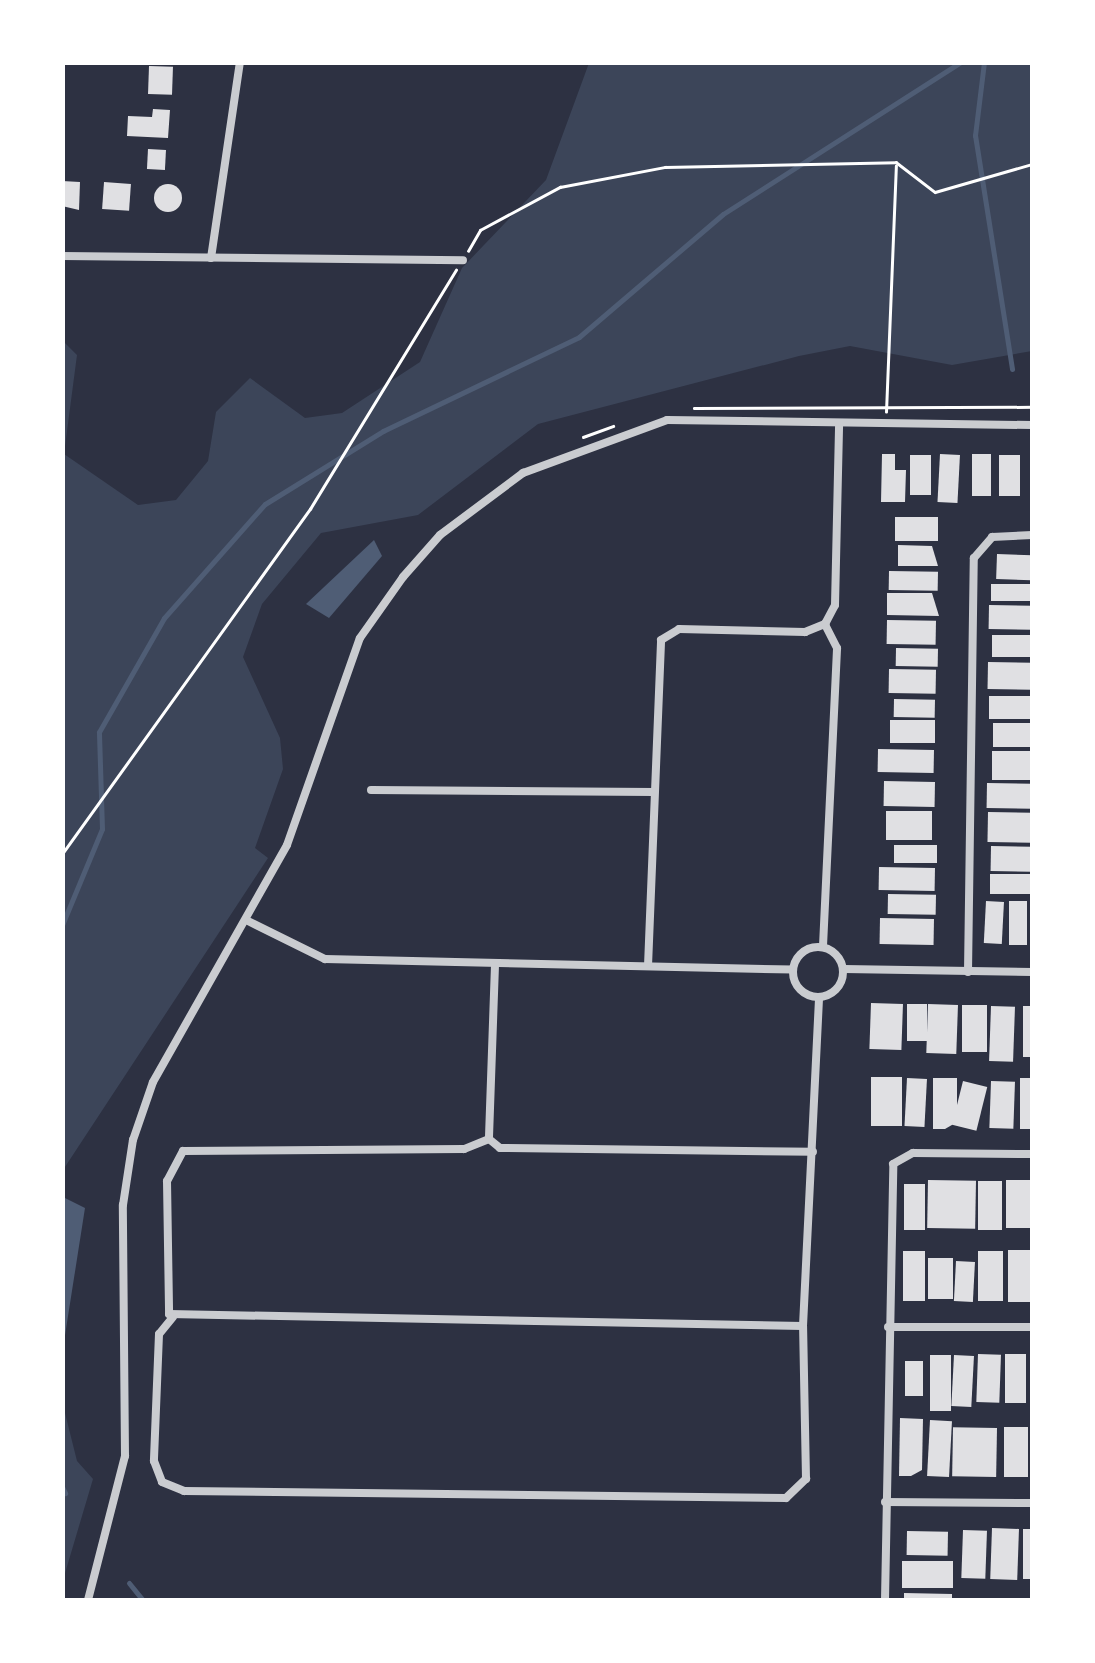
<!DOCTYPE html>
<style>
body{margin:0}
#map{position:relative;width:1095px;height:1663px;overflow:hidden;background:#2d3142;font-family:Montserrat,sans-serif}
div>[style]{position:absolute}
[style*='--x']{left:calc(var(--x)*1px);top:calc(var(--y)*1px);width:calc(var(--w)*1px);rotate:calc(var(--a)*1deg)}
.green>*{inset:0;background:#3c4559}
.water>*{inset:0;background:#4f5d75}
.stream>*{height:5px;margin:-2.5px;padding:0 2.5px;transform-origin:2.5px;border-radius:2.5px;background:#4f5d75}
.building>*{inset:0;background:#e0e0e3;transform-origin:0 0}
.round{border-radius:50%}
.path>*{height:2.5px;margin:-1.25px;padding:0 1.25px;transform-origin:1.25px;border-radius:1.25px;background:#fff}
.minor>*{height:8px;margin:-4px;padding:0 4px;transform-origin:4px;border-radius:4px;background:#caccd0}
.minor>.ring{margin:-4px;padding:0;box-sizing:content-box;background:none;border:8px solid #caccd0;border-radius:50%}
span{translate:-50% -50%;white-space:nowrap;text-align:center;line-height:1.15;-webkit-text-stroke:10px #fff;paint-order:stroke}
.frame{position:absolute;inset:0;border:65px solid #fff;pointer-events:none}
</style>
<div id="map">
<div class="green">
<div style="clip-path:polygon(589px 63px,1032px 63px,1032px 351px,952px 365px,850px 346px,799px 356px,538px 424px,418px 515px,321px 533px,262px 604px,243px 657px,280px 738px,283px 769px,255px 848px,268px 858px,63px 1170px,63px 341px,77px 355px,64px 454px,138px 505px,176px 500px,208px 461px,216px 412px,250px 378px,305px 418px,342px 413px,420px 362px,462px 268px,546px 180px)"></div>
<div style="clip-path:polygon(63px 1405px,77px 1461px,93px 1479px,63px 1580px)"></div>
</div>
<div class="water">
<div style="clip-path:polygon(374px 540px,382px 556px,329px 618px,306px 604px)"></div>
<div style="clip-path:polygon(63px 1197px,85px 1208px,63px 1348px,62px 1197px)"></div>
</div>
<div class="stream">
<div style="--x:984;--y:62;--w:74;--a:97"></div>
<div style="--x:975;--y:135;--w:237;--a:81"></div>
<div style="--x:62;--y:925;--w:104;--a:-67.4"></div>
<div style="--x:102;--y:829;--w:97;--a:-91.8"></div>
<div style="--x:99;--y:732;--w:131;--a:-60.3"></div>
<div style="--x:164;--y:618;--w:152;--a:-48.5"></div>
<div style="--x:265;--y:504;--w:139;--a:-31.7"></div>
<div style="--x:383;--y:431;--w:217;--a:-25.6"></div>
<div style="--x:579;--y:337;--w:189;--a:-40.5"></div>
<div style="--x:723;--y:214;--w:282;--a:-32.6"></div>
<div style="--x:62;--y:1487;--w:7;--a:63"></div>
<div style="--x:129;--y:1583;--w:22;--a:51"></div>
</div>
<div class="building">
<div style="left:149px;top:66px;width:24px;height:28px;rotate:2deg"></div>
<div style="clip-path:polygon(153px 109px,170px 110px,168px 138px,127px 136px,128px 116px,152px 117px)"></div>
<div style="left:148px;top:149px;width:18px;height:20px;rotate:3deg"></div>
<div style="clip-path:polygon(62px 181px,80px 182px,79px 210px,62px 206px)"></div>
<div style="left:104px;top:182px;width:27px;height:27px;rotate:4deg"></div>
<div class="round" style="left:154px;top:184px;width:28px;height:28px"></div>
<div style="clip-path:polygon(882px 454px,895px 454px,895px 470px,906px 470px,905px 502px,881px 502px)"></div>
<div style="left:940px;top:454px;width:20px;height:48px;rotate:3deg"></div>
<div style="left:972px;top:454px;width:19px;height:42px"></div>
<div style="left:910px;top:455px;width:21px;height:40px"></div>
<div style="left:999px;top:455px;width:21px;height:41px"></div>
<div style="left:895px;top:517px;width:43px;height:24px"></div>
<div style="clip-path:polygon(898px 545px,932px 546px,938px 566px,898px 566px)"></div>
<div style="left:997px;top:554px;width:35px;height:25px;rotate:2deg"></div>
<div style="left:889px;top:571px;width:49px;height:19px;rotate:1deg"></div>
<div style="left:991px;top:584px;width:41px;height:17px"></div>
<div style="clip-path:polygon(887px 593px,932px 593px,939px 616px,887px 615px)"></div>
<div style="left:989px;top:605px;width:43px;height:24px;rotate:1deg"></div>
<div style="left:887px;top:620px;width:49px;height:24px;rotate:1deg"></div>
<div style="left:992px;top:635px;width:40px;height:22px"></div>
<div style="left:896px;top:648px;width:42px;height:18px;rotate:1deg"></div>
<div style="left:988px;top:662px;width:44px;height:27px;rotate:1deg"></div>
<div style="left:889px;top:669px;width:47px;height:24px;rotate:1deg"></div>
<div style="left:989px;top:696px;width:43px;height:23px"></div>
<div style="left:894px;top:699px;width:41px;height:18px;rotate:1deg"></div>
<div style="left:890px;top:720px;width:45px;height:23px"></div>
<div style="left:993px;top:723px;width:39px;height:24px"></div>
<div style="left:878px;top:749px;width:56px;height:23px;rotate:1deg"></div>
<div style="left:992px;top:751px;width:40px;height:29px"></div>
<div style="left:884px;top:781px;width:51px;height:25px;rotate:1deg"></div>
<div style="left:987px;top:783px;width:45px;height:25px;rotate:1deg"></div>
<div style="left:886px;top:811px;width:46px;height:29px"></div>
<div style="left:988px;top:812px;width:44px;height:30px;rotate:1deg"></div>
<div style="left:894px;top:845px;width:43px;height:18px"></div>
<div style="left:991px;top:846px;width:41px;height:25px;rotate:1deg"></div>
<div style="left:879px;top:867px;width:56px;height:23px;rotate:1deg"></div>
<div style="left:990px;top:874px;width:42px;height:20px"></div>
<div style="left:888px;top:894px;width:48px;height:20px;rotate:1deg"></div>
<div style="left:986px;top:901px;width:18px;height:42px;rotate:3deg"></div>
<div style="left:1009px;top:901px;width:18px;height:44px"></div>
<div style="left:880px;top:918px;width:54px;height:26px;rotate:1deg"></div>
<div style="left:871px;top:1003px;width:32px;height:46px;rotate:2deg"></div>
<div style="left:907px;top:1004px;width:20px;height:37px"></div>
<div style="left:928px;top:1004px;width:30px;height:49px;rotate:2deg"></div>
<div style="left:962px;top:1005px;width:25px;height:47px"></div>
<div style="left:991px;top:1006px;width:24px;height:55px;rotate:2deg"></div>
<div style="left:1023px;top:1006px;width:9px;height:51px"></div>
<div style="left:871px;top:1077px;width:31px;height:49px"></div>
<div style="left:907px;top:1078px;width:20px;height:48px;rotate:3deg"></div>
<div style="clip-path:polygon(933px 1078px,957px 1078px,957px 1122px,945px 1129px,933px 1129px)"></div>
<div style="left:1020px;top:1078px;width:12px;height:51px"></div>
<div style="left:963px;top:1081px;width:25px;height:45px;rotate:14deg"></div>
<div style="left:991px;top:1081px;width:24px;height:47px;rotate:2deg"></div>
<div style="left:928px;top:1180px;width:48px;height:48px;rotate:1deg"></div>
<div style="left:1006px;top:1180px;width:24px;height:48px"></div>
<div style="left:978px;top:1181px;width:24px;height:49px"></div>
<div style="left:904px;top:1184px;width:21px;height:46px"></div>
<div style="left:1008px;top:1250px;width:22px;height:52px"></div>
<div style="left:903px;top:1251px;width:22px;height:50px"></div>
<div style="left:978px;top:1251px;width:25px;height:50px"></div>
<div style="left:928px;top:1258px;width:25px;height:41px"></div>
<div style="left:956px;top:1261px;width:19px;height:40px;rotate:3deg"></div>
<div style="left:978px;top:1354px;width:23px;height:48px;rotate:2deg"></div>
<div style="left:1005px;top:1354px;width:21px;height:49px"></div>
<div style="left:930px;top:1355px;width:21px;height:56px"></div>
<div style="left:954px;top:1355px;width:20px;height:51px;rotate:3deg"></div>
<div style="left:905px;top:1361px;width:18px;height:35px"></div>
<div style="clip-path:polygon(900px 1418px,923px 1419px,922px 1470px,911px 1476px,899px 1476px)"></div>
<div style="left:930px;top:1420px;width:22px;height:56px;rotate:3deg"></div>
<div style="left:1004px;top:1427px;width:24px;height:50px"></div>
<div style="left:997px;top:1428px;width:49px;height:44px;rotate:91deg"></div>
<div style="left:992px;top:1528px;width:27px;height:51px;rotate:2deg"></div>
<div style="left:1023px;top:1529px;width:9px;height:50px"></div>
<div style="left:963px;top:1530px;width:24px;height:48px;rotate:2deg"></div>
<div style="left:907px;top:1531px;width:41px;height:24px;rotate:1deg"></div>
<div style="left:902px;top:1561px;width:51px;height:27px"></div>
<div style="clip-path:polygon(904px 1593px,952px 1594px,952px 1600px,904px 1600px)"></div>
</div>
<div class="path">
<div style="--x:468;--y:251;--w:24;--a:-60"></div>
<div style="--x:480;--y:230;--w:91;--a:-28.3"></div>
<div style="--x:560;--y:187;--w:107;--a:-10.8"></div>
<div style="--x:665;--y:167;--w:231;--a:-1.2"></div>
<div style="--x:896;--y:162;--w:49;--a:37.6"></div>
<div style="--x:935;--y:192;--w:101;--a:-16.1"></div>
<div style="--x:694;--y:408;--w:338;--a:-0.2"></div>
<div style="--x:886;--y:412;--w:246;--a:-87.7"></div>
<div style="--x:583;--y:437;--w:32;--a:-20"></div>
<div style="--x:62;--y:854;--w:425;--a:-54.3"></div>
<div style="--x:310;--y:509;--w:280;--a:-58.6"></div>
</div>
<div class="minor">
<div style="--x:62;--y:256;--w:401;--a:0.6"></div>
<div style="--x:211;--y:258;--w:198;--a:-81.6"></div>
<div style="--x:371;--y:790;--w:283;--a:0.4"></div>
<div style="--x:248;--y:921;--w:86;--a:26.3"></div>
<div style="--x:325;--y:959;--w:468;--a:1.3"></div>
<div style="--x:823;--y:946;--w:298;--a:-87.3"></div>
<div style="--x:837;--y:648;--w:27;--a:-117"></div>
<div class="ring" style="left:793px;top:947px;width:42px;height:42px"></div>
<div style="--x:495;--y:965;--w:174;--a:92"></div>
<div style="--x:489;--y:1139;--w:27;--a:158"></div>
<div style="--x:464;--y:1149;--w:281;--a:179.6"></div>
<div style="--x:183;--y:1151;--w:34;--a:118"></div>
<div style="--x:167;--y:1181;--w:133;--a:89.1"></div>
<div style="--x:169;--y:1314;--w:634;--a:1.08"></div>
<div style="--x:803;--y:1326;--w:328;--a:-87.2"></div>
<div style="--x:648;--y:966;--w:326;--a:-87.7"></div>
<div style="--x:661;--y:640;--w:21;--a:-31"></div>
<div style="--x:679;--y:629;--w:126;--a:1.4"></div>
<div style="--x:805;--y:632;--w:22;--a:-22"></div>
<div style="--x:825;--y:624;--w:21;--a:-62"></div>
<div style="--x:835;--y:605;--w:181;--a:-88.7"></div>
<div style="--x:844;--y:969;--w:188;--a:0.9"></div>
<div style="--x:968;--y:972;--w:414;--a:-89.2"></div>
<div style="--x:974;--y:558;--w:28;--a:-49"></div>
<div style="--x:992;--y:537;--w:40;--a:-2.9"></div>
<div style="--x:489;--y:1139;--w:14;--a:39"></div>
<div style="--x:500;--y:1148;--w:313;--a:0.7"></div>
<div style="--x:173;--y:1317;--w:22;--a:129"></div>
<div style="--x:159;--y:1334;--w:127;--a:92.3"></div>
<div style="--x:154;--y:1461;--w:22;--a:69"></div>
<div style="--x:162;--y:1482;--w:24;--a:22"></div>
<div style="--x:184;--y:1491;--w:602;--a:0.67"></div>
<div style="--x:786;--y:1498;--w:28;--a:-44"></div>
<div style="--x:806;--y:1479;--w:153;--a:-91.1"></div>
<div style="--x:888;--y:1327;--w:144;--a:0"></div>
<div style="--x:885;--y:1502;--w:147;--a:0.4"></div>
<div style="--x:88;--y:1600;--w:149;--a:-75.6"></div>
<div style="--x:125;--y:1456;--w:251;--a:-90.5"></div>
<div style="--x:123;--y:1205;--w:66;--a:-81.3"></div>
<div style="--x:133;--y:1140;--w:61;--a:-71"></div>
<div style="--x:153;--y:1082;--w:272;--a:-60.5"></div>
<div style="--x:287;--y:845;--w:219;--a:-70.6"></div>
<div style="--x:360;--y:638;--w:75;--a:-54.8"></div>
<div style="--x:403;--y:577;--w:56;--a:-48.6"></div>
<div style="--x:440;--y:535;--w:104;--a:-36.8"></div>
<div style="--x:523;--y:473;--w:153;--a:-20.2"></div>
<div style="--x:667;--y:420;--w:365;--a:0.8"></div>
<div style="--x:885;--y:1600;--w:436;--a:-88.9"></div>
<div style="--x:893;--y:1164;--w:23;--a:-29"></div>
<div style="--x:913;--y:1153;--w:119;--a:0.5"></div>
</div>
<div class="frame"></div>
</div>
